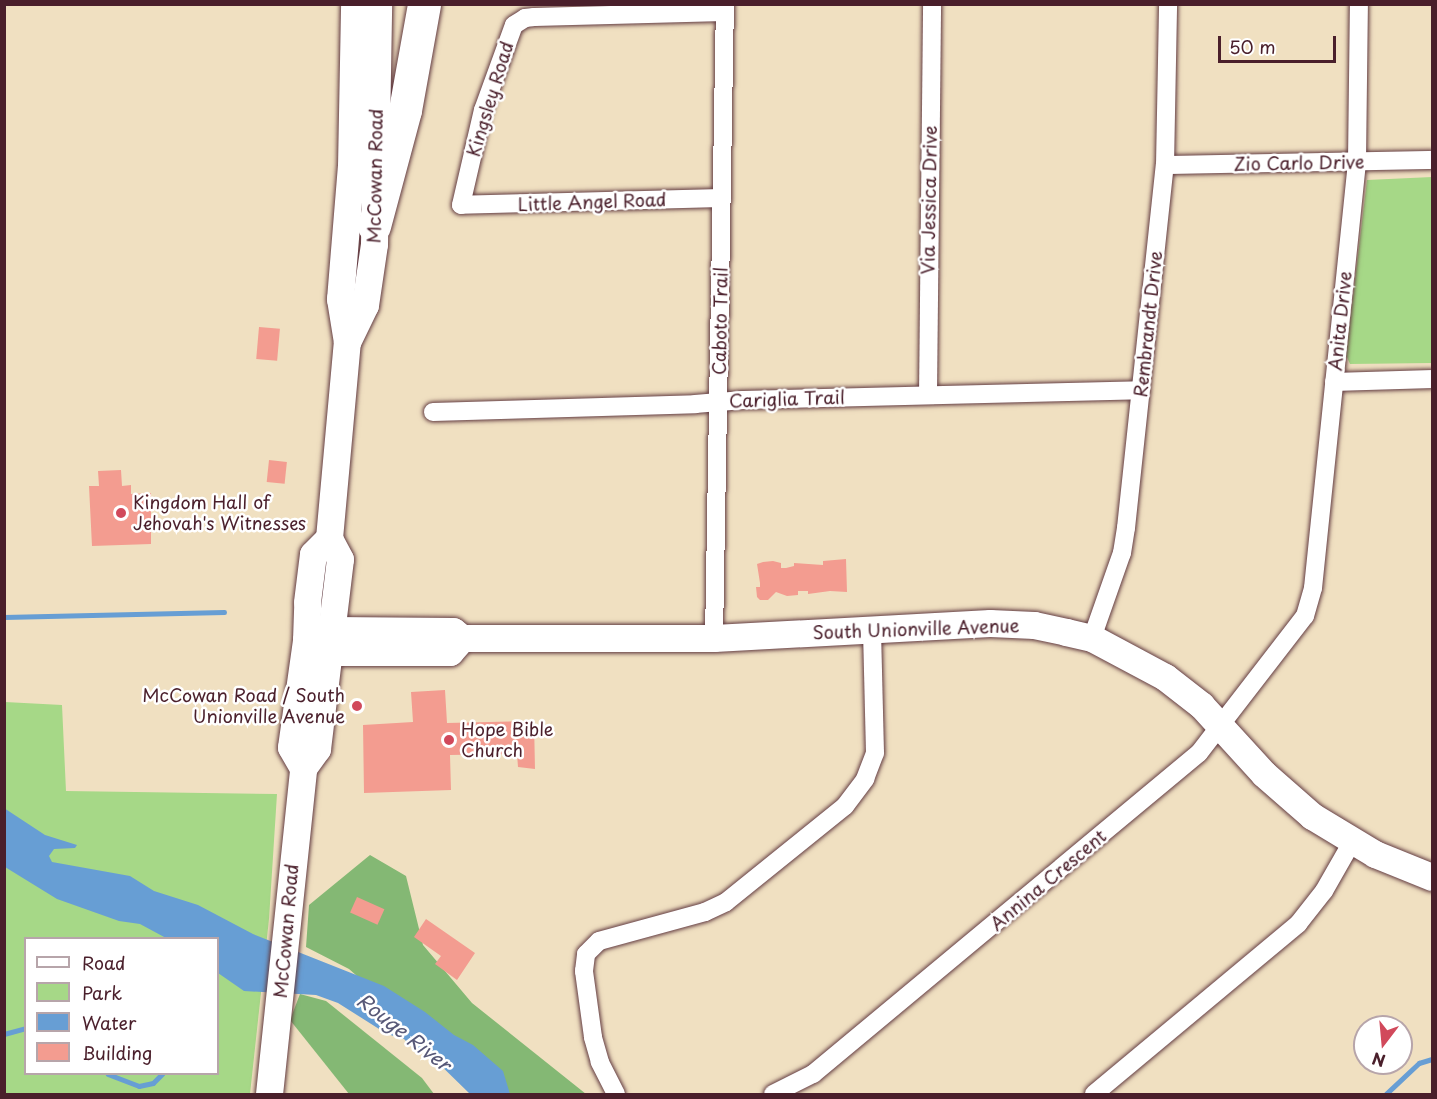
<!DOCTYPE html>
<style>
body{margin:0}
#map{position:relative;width:1437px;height:1099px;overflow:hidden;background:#f0e0c1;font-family:"Playpen Sans",sans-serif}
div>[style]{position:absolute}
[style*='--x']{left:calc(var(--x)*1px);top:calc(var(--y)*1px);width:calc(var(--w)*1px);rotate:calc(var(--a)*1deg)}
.green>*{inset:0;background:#a6d887}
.forest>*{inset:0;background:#84b874}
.water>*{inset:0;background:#679ed4}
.stream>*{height:4.5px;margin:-2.25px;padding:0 2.25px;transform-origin:2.25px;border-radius:2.25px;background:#679ed4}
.building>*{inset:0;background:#f39c90;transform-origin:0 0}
.roads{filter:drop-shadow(0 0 2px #633c42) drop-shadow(0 0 2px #633c42)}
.street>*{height:18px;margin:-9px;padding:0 9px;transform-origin:9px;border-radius:9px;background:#fff}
.secondary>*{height:27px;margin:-13.5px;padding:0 13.5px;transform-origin:13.5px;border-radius:13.5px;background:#fff}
.highway>*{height:33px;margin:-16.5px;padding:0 16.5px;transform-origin:16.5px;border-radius:16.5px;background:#fff}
.dots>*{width:16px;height:16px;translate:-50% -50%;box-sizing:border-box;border:3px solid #fff;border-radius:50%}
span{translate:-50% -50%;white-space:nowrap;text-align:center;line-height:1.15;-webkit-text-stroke:5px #fff;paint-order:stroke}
.street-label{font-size:18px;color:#4a1f2b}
.poi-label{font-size:18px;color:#4a1f2b}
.left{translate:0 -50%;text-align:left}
.right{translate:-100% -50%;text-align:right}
.water-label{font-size:20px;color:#575877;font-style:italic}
.frame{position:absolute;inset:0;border:6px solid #4a1f2b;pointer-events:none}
.legend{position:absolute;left:24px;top:937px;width:195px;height:138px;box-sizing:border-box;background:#fff;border:2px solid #b7a5aa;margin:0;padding:8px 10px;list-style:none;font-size:18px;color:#4a1f2b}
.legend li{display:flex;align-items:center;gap:12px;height:30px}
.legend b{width:30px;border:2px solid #b7a5aa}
.north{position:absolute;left:1353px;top:1015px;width:60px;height:60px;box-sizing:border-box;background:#fff;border:2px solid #b7a5aa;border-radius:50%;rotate:196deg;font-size:16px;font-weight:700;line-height:24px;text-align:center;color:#4a1f2b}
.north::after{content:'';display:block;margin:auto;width:21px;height:27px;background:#d1495b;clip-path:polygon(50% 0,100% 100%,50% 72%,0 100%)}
.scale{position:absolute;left:1218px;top:36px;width:118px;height:27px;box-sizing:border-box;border:3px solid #4a1f2b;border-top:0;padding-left:8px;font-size:18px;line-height:21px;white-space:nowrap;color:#4a1f2b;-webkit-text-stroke:4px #fff;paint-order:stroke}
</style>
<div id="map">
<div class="green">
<div style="clip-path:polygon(1432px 177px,1432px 363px,1350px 364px,1346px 355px,1367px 180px)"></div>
<div style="clip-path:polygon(evenodd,5px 702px,62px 705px,66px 791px,277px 794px,269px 919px,250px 1094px,5px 1094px,5px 702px,26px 938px,218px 938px,218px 1074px,26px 1074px,26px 938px)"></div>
</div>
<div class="forest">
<div style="clip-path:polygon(370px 855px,406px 876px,423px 945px,472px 1003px,586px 1094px,492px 1094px,349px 969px,306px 947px,309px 905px)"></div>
<div style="clip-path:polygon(300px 994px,326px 1001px,422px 1078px,434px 1094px,349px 1094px,290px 1020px)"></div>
</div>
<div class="water">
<div style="clip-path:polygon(4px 808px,45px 835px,77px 845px,75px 848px,54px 849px,49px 856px,52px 862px,130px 876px,154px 891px,198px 905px,253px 934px,384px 986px,425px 1012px,454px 1035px,473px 1045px,503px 1071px,510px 1094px,470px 1094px,428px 1053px,416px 1051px,404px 1039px,387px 1034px,338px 1003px,316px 995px,244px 991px,218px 973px,218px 938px,166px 938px,140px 924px,119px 921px,57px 899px,5px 867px)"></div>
</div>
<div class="stream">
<div style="--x:4;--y:617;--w:220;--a:-1.3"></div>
<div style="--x:4;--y:1034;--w:23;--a:-15"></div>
<div style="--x:108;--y:1074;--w:33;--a:21"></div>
<div style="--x:139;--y:1086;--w:14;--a:-12"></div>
<div style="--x:153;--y:1083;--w:13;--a:-45"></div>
<div style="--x:1386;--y:1094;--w:45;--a:-43.2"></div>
<div style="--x:1419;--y:1063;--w:14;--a:-17"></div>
</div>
<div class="building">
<div style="left:259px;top:327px;width:21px;height:32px;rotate:5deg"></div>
<div style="left:269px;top:460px;width:18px;height:22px;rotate:6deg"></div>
<div style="clip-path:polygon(121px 470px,122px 486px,131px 485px,131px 494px,151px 493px,151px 544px,92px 546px,89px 486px,99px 486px,98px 471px)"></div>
<div style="clip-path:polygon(846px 559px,847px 592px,830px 591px,808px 594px,808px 591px,798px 591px,798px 595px,787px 596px,776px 592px,768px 600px,760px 600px,757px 597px,756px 587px,760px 587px,760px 583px,757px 564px,763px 562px,773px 561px,781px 563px,781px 568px,786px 568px,794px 566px,794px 563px,823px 565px,823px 561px)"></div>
<div style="clip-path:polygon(445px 690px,447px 723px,534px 721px,535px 769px,518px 767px,517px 754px,450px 755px,451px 790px,364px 793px,363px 725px,413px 722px,411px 692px)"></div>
<div style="left:357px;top:897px;width:30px;height:17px;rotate:24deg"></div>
<div style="clip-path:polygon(426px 919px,475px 953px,457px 980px,435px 964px,441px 956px,414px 937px)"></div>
</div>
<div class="roads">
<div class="street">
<div style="--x:1165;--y:165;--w:267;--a:-1.1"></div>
<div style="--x:722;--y:198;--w:261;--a:178.5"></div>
<div style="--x:461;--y:205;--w:98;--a:-77"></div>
<div style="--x:483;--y:110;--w:90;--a:-70"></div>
<div style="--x:514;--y:25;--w:13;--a:-32"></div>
<div style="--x:525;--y:18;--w:9;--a:-6"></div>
<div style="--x:534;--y:17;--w:191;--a:-1.5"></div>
<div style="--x:1334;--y:382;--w:98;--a:-1.8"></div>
<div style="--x:928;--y:395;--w:391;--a:-89.4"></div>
<div style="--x:433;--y:412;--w:262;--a:-1.7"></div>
<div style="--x:695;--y:404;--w:48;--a:-4.8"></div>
<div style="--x:743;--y:400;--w:398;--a:-1.4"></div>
<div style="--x:714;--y:638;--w:634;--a:-89.01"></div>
<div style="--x:1092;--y:638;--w:90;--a:-70.6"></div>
<div style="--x:1122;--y:553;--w:25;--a:-81"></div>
<div style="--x:1126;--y:528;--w:365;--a:-83.9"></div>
<div style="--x:1165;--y:165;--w:161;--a:-88.9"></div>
<div style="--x:616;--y:1094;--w:36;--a:-117"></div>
<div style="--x:600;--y:1062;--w:26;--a:-106"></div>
<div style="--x:593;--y:1037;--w:67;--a:-97.8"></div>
<div style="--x:584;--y:971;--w:17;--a:-83"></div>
<div style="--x:586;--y:954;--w:18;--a:-45"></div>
<div style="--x:599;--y:941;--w:110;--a:-15.3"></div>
<div style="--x:705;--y:912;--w:23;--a:-25"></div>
<div style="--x:726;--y:902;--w:153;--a:-38.9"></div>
<div style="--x:845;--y:806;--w:34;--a:-53"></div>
<div style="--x:865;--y:779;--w:28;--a:-69"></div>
<div style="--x:875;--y:753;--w:123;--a:-91.4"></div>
<div style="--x:773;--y:1094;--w:45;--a:-26.6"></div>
<div style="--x:813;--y:1074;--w:502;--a:-39.75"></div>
<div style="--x:1199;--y:753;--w:173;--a:-52.3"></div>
<div style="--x:1305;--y:616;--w:29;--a:-74"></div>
<div style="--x:1313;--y:588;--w:429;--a:-84.1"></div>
<div style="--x:1357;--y:161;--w:157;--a:-89.3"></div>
<div style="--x:1094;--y:1094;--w:266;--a:-39.8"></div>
<div style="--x:1298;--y:924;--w:42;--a:-51.8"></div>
<div style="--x:1324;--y:891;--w:56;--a:-60.3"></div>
</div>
<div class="secondary">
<div style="--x:347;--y:342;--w:41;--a:-64.1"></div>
<div style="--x:365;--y:305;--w:62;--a:-81.6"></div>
<div style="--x:374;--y:244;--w:240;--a:-89"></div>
<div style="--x:306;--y:640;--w:28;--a:-21"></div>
<div style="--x:332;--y:630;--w:121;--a:0.5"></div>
<div style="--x:453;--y:631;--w:11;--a:38"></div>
<div style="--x:462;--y:638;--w:252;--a:0"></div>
<div style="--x:714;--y:638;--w:276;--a:-3.1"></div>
<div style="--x:990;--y:623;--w:44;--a:2.6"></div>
<div style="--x:1034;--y:625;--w:33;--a:12"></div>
<div style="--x:1066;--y:632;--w:27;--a:13"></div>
<div style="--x:1092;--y:638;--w:83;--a:28.1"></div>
<div style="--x:1165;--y:677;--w:46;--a:37.9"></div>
<div style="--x:1201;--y:705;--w:93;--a:47.6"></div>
<div style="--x:1264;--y:774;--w:64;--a:41.2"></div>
<div style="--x:1312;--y:816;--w:74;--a:31.1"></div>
<div style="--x:1375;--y:854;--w:61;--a:22"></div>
<div style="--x:313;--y:643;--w:18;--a:29"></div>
<div style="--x:329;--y:652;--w:121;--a:0"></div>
<div style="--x:450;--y:652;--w:18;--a:-49"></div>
<div style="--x:303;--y:768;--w:24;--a:-120"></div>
<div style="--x:291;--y:747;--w:108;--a:-82"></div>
<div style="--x:306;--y:640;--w:38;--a:-88"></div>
<div style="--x:307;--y:602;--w:48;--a:-82.9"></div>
<div style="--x:313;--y:554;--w:23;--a:-45"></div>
<div style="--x:269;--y:1094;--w:328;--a:-84"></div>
<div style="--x:303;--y:768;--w:24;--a:-54"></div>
<div style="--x:317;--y:749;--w:191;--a:-83.1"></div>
<div style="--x:340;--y:559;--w:24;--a:-118"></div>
<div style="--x:329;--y:538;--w:197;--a:-84.8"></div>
<div style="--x:347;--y:342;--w:44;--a:-99.2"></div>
<div style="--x:340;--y:299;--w:133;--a:-85.3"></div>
<div style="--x:351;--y:166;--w:162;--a:-88.9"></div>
</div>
<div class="highway">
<div style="--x:374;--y:226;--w:120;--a:-75"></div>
<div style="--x:405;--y:110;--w:108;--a:-79.8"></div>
</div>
</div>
<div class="dots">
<div style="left:121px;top:513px;background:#d1495b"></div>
<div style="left:357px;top:706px;background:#d1495b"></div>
<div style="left:449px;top:740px;background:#d1495b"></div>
</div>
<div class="street-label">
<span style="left:490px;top:99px;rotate:-73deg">Kingsley Road</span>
<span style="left:1299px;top:163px;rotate:-1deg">Zio Carlo Drive</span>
<span style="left:375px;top:176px;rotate:-89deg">McCowan Road</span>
<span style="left:929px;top:200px;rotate:-89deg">Via Jessica Drive</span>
<span style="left:592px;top:202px;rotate:-2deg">Little Angel Road</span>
<span style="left:720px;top:321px;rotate:-89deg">Caboto Trail</span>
<span style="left:1340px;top:321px;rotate:-84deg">Anita Drive</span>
<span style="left:1148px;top:324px;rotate:-84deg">Rembrandt Drive</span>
<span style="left:787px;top:399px;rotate:-2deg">Cariglia Trail</span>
<span style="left:916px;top:629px;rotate:-2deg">South Unionville Avenue</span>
<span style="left:1048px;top:880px;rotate:-40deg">Annina Crescent</span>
<span style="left:286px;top:931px;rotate:-85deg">McCowan Road</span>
</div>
<div class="poi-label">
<span class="left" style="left:133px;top:513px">Kingdom Hall of<br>Jehovah's Witnesses</span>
<span class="right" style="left:345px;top:706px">McCowan Road / South<br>Unionville Avenue</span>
<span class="left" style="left:461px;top:740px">Hope Bible<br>Church</span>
</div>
<div class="water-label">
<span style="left:404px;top:1032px;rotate:38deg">Rouge River</span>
</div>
<div class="frame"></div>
<ul class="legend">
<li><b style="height:8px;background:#fff"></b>Road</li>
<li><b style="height:16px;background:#a6d887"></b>Park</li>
<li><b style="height:16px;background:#679ed4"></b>Water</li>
<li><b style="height:16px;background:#f39c90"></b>Building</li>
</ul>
<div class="north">N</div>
<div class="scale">50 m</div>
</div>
